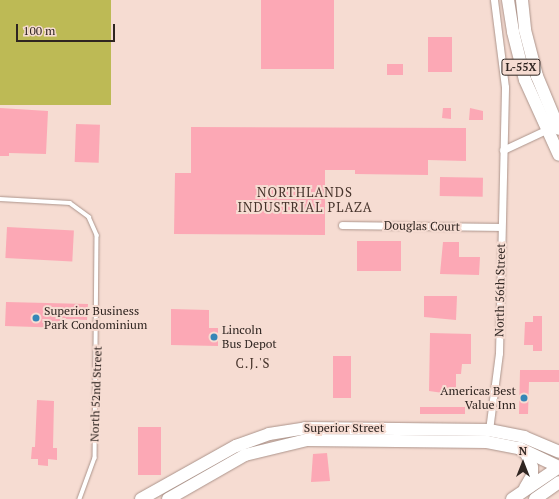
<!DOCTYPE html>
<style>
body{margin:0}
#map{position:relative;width:559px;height:499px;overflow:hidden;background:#f6dcd2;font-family:"PT Serif",serif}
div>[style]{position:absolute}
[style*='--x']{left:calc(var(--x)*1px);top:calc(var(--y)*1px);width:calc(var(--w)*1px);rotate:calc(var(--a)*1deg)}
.green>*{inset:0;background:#bdba55;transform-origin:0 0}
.building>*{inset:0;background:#fca8b5;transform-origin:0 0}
.roads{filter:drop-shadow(0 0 1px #ac948b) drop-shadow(0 0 1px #ac948b)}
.lane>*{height:3.5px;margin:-1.75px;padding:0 1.75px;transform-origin:1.75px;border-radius:1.75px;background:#fff}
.street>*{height:7px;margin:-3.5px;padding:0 3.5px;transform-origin:3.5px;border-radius:3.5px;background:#fff}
.primary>*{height:12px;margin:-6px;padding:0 6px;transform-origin:6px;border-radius:6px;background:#fff}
.dots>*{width:11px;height:11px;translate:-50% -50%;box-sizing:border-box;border:2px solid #f6dcd2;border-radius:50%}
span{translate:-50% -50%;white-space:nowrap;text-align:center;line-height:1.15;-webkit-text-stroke:4px #f6dcd2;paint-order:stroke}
.shield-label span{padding:1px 3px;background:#f6dcd2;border:1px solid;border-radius:3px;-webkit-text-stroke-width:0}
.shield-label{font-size:11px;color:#2f2521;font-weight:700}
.street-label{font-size:12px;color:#2f2521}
.poi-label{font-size:12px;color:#2f2521}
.left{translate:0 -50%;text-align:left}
.right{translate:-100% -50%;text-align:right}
.neighbourhood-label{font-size:13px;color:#47342c;letter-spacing:1px}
.north{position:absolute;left:503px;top:443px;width:40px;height:40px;-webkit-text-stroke:3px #f6dcd2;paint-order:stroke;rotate:0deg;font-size:11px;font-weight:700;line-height:16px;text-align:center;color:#2f2521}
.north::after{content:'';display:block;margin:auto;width:14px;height:18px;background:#2f2521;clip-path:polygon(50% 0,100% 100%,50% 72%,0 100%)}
.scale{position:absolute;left:16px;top:24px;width:99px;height:18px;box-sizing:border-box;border:2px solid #2f2521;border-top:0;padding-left:5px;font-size:12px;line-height:14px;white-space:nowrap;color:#2f2521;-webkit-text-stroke:3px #f6dcd2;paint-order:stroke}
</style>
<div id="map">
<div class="green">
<div style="left:0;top:0;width:111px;height:105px"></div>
</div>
<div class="building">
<div style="left:261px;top:0;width:73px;height:69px"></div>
<div style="left:428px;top:37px;width:24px;height:35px"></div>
<div style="left:387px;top:64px;width:16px;height:11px"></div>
<div style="clip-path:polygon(0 108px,48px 111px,46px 154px,9px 153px,9px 156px,0 156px)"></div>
<div style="clip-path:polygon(443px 108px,451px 108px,451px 119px,442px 118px)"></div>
<div style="clip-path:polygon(470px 108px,483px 111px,483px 120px,469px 120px)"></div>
<div style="left:76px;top:124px;width:24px;height:38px;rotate:2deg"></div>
<div style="clip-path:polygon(191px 127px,466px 128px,466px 161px,428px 160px,428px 175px,355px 174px,355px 170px,325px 170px,325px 235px,174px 234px,175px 173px,191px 173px)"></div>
<div style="left:440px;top:177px;width:43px;height:19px;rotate:1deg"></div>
<div style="left:7px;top:227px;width:67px;height:31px;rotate:3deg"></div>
<div style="left:357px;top:241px;width:44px;height:30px"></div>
<div style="clip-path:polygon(443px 242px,459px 242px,459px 257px,480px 257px,479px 275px,440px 274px)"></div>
<div style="clip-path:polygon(424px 296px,457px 296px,456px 320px,424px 317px)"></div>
<div style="clip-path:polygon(6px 302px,88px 304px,87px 320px,66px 319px,66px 328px,5px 326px)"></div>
<div style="clip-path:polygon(171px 309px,209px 310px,209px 328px,218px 328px,218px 346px,171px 345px)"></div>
<div style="clip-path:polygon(533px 316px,542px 316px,542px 351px,533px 351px,533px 345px,524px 345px,525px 322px,533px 322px)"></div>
<div style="clip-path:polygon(430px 333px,471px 334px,471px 364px,462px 364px,461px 374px,456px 374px,456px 391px,450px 394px,429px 391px)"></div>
<div style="left:333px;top:356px;width:18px;height:42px"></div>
<div style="clip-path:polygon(520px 370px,559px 370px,559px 382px,529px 382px,528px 414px,519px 414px)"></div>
<div style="clip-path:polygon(37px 400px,54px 401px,53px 448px,57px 448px,57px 460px,48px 459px,48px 466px,38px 465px,38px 459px,31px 459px,32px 447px,35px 447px)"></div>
<div style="left:420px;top:407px;width:45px;height:7px"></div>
<div style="left:138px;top:427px;width:23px;height:48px"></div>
<div style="clip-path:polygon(327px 453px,330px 481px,311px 482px,313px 454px)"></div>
</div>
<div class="roads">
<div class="lane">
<div style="--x:0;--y:199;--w:70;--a:3.3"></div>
<div style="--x:70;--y:203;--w:24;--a:36"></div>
<div style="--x:89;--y:217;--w:20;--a:66"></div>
<div style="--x:97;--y:235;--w:223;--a:90.5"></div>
<div style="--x:95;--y:458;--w:44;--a:110.1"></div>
</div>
<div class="street">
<div style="--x:503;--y:150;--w:52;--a:-25.1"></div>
<div style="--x:342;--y:225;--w:159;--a:0.7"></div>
<div style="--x:489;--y:430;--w:78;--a:-82.6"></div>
<div style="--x:499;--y:353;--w:266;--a:-88.7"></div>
<div style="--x:505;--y:87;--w:88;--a:-97.2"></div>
</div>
<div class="primary">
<div style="--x:508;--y:0;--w:32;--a:81"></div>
<div style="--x:513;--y:32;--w:49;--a:76"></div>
<div style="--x:525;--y:80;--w:82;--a:65.6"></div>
<div style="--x:522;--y:0;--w:30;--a:84"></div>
<div style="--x:525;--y:30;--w:48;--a:75.4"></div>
<div style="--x:537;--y:76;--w:57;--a:67.5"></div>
<div style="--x:520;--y:449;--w:7;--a:34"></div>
<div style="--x:526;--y:453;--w:15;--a:67"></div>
<div style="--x:532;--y:467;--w:9;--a:90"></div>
<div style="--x:532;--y:476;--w:14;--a:120"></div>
<div style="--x:141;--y:499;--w:109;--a:-29.2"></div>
<div style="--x:236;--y:446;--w:35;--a:-20"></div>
<div style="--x:269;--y:434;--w:36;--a:-9"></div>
<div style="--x:305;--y:428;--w:184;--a:0.6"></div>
<div style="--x:489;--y:430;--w:36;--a:11"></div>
<div style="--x:524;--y:437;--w:38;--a:23"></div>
<div style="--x:168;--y:499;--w:89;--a:-29.7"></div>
<div style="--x:245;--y:455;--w:64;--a:-13.6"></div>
<div style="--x:307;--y:440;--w:180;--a:0.6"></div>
<div style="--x:487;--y:442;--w:33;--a:11"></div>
<div style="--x:519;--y:448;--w:44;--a:25.4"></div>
<div style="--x:512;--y:499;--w:57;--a:-34.2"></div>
<div style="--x:535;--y:499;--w:29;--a:-35"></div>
</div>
</div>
<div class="dots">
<div style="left:36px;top:318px;background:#3586b7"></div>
<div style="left:214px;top:337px;background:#3586b7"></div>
<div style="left:524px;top:398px;background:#3586b7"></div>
</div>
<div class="shield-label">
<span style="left:521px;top:67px">L-55X</span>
</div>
<div class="street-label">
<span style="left:422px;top:226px;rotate:1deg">Douglas Court</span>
<span style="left:500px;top:290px;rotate:-89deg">North 56th Street</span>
<span style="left:96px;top:394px;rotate:-88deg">North 52nd Street</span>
<span style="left:344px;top:428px">Superior Street</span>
</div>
<div class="poi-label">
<span class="left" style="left:44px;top:318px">Superior Business<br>Park Condominium</span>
<span class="left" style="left:222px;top:337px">Lincoln<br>Bus Depot</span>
<span class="right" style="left:516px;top:398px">Americas Best<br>Value Inn</span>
</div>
<div class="neighbourhood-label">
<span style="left:305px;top:200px">NORTHLANDS<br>INDUSTRIAL PLAZA</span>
<span style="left:253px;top:363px">C.J.'S</span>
</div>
<div class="north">N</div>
<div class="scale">100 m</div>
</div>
